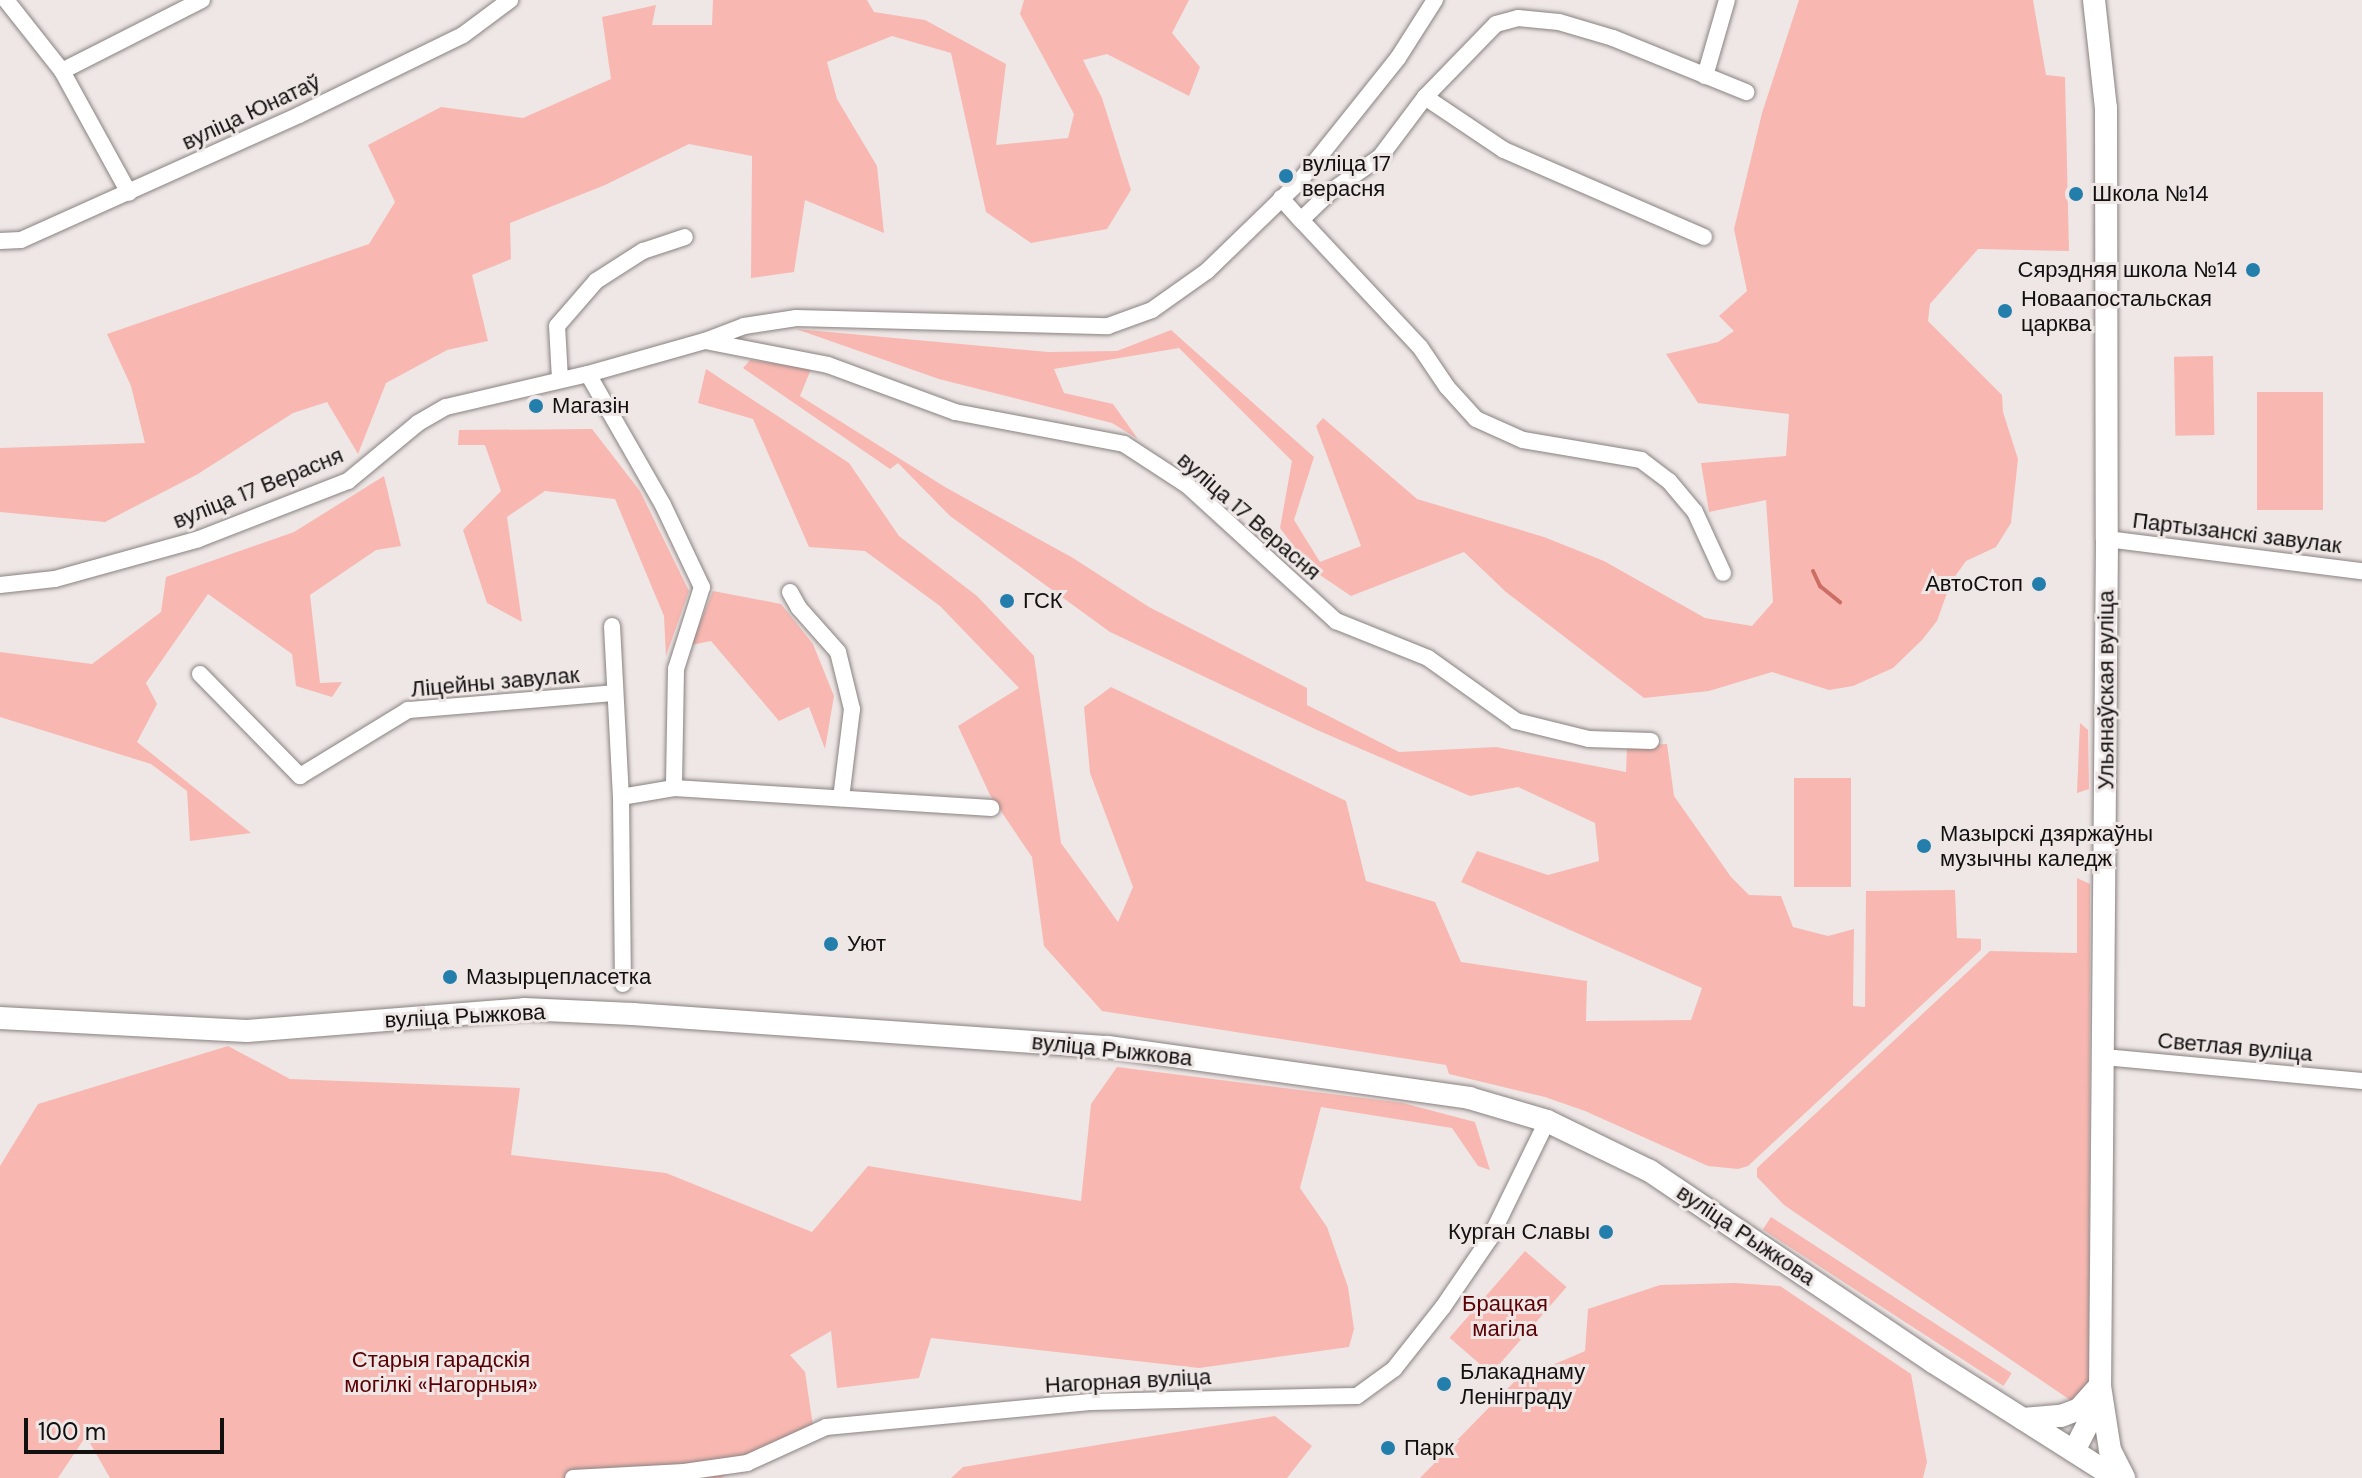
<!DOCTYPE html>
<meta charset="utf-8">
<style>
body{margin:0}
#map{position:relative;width:2362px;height:1478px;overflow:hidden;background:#eee7e6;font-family:"DM Sans",sans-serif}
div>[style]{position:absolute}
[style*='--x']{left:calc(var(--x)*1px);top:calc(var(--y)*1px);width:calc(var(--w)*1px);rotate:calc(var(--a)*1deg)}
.green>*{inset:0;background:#f8b8b1;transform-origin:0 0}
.stream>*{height:4px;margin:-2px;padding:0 2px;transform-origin:2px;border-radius:2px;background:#cd6e65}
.roads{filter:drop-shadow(0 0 2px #898281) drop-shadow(0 0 2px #898281)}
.minor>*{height:16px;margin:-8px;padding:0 8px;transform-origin:8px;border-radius:8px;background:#fff}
.major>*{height:22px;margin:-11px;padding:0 11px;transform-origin:11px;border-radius:11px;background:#fff}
.dots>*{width:22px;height:22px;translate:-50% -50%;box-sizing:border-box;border:4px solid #eee7e6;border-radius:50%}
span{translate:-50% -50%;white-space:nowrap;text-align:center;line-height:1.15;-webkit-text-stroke:6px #eee7e6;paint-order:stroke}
.street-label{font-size:22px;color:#131010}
.poi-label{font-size:22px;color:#131010}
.left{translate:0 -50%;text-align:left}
.right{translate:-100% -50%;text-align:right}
.park-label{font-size:22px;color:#5b0005}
.scale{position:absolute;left:24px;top:1418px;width:200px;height:36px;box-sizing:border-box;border:4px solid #131010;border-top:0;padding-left:10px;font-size:24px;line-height:28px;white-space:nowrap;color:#131010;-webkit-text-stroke:6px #eee7e6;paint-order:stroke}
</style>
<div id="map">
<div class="green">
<div style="clip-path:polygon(713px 0,867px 0,874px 12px,925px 20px,1006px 64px,996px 145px,1068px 138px,1074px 114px,1020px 14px,1024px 0,1189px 0,1172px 33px,1200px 67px,1189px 96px,1107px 54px,1083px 60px,1102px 98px,1131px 190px,1107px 229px,1031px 243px,986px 212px,951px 53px,892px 36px,827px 62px,837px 99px,877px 166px,884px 233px,805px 200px,794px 272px,751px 278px,752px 156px,689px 144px,605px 185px,510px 223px,511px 259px,472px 275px,488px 341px,447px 350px,386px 383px,358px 454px,327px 402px,293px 413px,198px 474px,105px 522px,0 512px,0 448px,145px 443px,131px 386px,107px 334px,369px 244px,395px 202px,368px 145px,441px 107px,523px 118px,611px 79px,602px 17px,656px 5px,652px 25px,712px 25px)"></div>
<div style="clip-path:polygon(1799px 0,2033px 0,2046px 75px,2065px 77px,2069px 251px,1978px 249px,1930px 304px,1928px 321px,2002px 395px,2003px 412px,2018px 459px,2011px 523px,1996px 547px,1966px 561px,1951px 582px,1937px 621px,1922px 640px,1893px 668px,1853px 686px,1829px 690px,1772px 672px,1709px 691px,1644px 698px,1506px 592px,1464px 552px,1351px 596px,1311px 569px,1280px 528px,1292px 461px,1179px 348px,1054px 369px,1064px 393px,1113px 404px,1138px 439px,1112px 423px,939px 379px,796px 329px,1048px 352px,1117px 351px,1171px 330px,1314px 457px,1294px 520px,1320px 562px,1361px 546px,1316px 426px,1323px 418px,1417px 499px,1544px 537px,1604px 561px,1705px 618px,1752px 626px,1773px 602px,1766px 500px,1709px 512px,1701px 463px,1786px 456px,1789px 414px,1698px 403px,1666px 354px,1718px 342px,1734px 331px,1719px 316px,1747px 291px,1734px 229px,1762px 113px)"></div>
<div style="left:2213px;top:356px;width:79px;height:39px;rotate:89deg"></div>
<div style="clip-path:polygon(750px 360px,811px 369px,800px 396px,945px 487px,1073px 558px,1149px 607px,1307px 688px,1307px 705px,1399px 752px,1496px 747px,1626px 772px,1627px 746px,1667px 744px,1674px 796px,1731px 877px,1749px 895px,1781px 896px,1793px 927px,1828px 936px,1854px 929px,1853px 1006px,1865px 1007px,1866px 891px,1955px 890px,1957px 938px,1981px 939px,1981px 950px,1748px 1166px,1738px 1169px,1708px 1166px,1585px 1111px,1545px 1097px,1449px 1074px,1446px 1065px,1102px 1011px,1044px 946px,1032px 857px,990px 795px,958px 726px,1019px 688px,940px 606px,865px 551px,809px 547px,753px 419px,698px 403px,706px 369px,849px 463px,899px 536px,977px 596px,1034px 656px,1061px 843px,1118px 922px,1133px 887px,1090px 773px,1084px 707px,1111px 687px,1346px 801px,1366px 881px,1435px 902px,1461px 962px,1587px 981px,1586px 1021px,1691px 1020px,1702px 988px,1461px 882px,1477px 851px,1548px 875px,1599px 861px,1595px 823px,1518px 787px,1470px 796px,1317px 730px,1110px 632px,950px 516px,898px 463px,890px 469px,743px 368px)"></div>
<div style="left:2257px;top:392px;width:66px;height:118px"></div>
<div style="clip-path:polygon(592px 429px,640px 491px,689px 591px,666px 656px,664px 616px,615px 499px,545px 491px,507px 517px,522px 622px,487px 603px,463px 530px,501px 491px,485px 445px,458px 445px,459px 430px)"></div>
<div style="clip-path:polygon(384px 476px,401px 546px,376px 550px,310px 595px,320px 683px,342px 682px,332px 697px,296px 686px,292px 654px,208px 594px,146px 683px,157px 704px,137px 742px,251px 833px,190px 841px,187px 791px,151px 764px,0 717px,0 652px,92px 664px,161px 612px,166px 577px,294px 532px)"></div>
<div style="clip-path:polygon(713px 591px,781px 604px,813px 644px,834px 696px,825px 749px,809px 707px,779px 721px,711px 641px,691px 645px)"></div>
<div style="clip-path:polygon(2080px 723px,2088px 730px,2089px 789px,2077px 793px)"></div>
<div style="left:1794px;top:778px;width:57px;height:109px"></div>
<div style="clip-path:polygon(2077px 878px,2090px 884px,2089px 1380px,2086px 1390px,2073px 1402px,1784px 1205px,1757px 1177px,1757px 1168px,1990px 951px,2077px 953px)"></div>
<div style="clip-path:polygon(228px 1046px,290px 1079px,520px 1088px,511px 1155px,666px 1173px,812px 1232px,868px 1166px,1081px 1201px,1091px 1104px,1117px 1067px,1403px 1103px,1475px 1122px,1490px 1170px,1478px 1166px,1452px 1128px,1321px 1107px,1300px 1188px,1327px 1227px,1348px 1287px,1354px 1329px,1349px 1347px,1199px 1368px,931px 1338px,919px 1378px,837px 1388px,831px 1331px,790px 1355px,805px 1372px,813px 1426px,721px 1478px,110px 1478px,86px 1436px,58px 1478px,0 1478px,0 1166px,38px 1104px)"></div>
<div style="left:1771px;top:1217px;width:287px;height:15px;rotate:33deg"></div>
<div style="left:1525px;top:1251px;width:55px;height:115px;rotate:41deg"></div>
<div style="clip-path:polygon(1735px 1283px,1780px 1286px,1911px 1374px,1927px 1462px,1923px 1478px,1420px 1478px,1515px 1381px,1585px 1351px,1588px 1309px,1660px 1285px)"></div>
<div style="clip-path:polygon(1275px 1416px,1312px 1446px,1287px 1478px,951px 1478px,963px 1467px)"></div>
</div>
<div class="stream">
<div style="--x:1813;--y:571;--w:17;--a:65"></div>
<div style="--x:1820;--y:586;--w:26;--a:39"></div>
</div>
<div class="roads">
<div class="minor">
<div style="--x:6;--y:0;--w:90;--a:51.7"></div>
<div style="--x:62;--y:71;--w:139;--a:61.2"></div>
<div style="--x:62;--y:71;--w:157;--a:-26.9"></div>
<div style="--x:1705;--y:76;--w:79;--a:-73.9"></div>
<div style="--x:1425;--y:97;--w:102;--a:-45.8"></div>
<div style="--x:1496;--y:24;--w:23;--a:-15"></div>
<div style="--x:1518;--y:18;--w:41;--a:5.6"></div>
<div style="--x:1559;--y:22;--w:56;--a:16.5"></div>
<div style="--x:1613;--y:38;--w:144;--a:22.1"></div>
<div style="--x:1281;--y:198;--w:30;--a:48"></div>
<div style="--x:1301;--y:220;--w:40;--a:-44"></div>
<div style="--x:1330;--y:192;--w:61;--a:-35"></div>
<div style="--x:1380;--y:157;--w:75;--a:-53.1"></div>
<div style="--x:1425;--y:97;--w:95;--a:33.9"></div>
<div style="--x:1504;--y:150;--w:218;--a:23.5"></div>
<div style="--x:1301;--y:220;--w:174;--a:46.9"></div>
<div style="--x:1420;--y:347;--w:48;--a:56"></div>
<div style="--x:1447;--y:387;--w:43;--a:47.8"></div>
<div style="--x:1476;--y:419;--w:51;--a:24.1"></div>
<div style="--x:1523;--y:440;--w:120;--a:9.6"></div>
<div style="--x:1641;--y:460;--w:35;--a:37"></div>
<div style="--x:1669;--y:481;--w:40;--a:50"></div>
<div style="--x:1695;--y:512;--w:67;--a:65.3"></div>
<div style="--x:0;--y:241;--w:21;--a:-3"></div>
<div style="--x:21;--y:240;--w:305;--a:-24.2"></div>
<div style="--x:299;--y:115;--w:182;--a:-26"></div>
<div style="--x:463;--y:35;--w:59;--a:-36.7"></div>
<div style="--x:705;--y:341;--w:125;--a:11"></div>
<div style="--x:828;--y:365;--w:135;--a:20.3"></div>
<div style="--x:955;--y:412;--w:172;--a:10.7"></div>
<div style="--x:1124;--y:444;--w:75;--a:33.1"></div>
<div style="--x:1187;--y:485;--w:202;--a:42.4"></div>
<div style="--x:1336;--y:621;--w:99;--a:21.9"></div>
<div style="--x:1428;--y:658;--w:108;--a:35.6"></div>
<div style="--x:1516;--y:721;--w:75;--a:13.9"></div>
<div style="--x:1589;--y:739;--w:62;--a:1.8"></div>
<div style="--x:588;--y:374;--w:151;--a:60.2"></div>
<div style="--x:663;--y:505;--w:91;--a:64.6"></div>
<div style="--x:702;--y:587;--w:86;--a:107.6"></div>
<div style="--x:676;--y:669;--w:119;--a:91"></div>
<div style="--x:560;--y:379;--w:53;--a:-93.2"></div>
<div style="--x:557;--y:326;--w:60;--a:-49.1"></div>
<div style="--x:596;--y:281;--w:56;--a:-32.6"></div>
<div style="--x:643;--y:251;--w:44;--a:-18.4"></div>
<div style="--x:2107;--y:539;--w:257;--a:7.2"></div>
<div style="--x:0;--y:585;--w:55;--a:-6.2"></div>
<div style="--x:55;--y:579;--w:149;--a:-15.5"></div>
<div style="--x:199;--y:539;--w:160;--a:-21.3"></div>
<div style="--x:348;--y:481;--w:91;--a:-39.6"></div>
<div style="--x:418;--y:423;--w:32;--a:-30"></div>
<div style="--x:446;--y:407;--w:146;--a:-13.1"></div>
<div style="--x:588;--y:374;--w:122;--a:-15.8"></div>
<div style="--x:705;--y:341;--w:42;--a:-21"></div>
<div style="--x:744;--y:326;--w:53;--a:-8.7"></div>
<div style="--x:796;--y:318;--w:312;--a:1.5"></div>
<div style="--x:1108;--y:326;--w:47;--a:-20"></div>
<div style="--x:1152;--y:310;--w:67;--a:-35.3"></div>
<div style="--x:1207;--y:271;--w:128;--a:-44.1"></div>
<div style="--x:1299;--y:182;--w:159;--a:-51.4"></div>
<div style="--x:1398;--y:58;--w:69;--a:-57.5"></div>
<div style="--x:790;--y:592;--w:18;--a:61"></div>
<div style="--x:799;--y:608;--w:59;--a:48.4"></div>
<div style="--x:838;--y:652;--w:59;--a:76.2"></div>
<div style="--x:852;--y:709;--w:90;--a:97"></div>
<div style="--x:612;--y:626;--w:171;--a:87"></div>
<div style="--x:621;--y:797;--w:187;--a:89.4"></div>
<div style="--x:200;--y:674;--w:143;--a:45.6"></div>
<div style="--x:300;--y:776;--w:127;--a:-31.4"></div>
<div style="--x:408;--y:710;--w:207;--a:-4.7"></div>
<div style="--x:621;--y:797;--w:54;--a:-9.6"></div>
<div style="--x:674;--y:788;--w:318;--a:3.6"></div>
<div style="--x:2104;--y:1057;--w:259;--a:5.3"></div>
<div style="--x:573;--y:1478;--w:111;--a:-3.1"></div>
<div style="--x:684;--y:1472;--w:64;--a:-8.1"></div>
<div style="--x:747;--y:1463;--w:87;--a:-24.5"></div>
<div style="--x:826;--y:1427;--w:265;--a:-5.4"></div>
<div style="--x:1090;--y:1402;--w:267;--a:-1.3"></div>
<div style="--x:1357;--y:1396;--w:46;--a:-36.1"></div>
<div style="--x:1394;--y:1369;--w:79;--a:-51.7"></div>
<div style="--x:1443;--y:1307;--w:83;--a:-55.7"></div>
<div style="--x:1490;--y:1238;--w:130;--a:-64"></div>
</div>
<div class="major">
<div style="--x:2094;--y:0;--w:109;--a:83.7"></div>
<div style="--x:2106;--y:108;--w:431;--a:89.9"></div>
<div style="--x:2107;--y:539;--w:847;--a:90.47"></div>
<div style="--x:2100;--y:1386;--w:65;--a:81.1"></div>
<div style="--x:2110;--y:1450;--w:31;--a:63"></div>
<div style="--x:0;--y:1018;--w:247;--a:3"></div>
<div style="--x:247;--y:1031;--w:278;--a:-4.5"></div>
<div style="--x:524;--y:1009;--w:109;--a:2.6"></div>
<div style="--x:633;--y:1014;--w:476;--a:4"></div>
<div style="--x:1108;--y:1047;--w:365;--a:8"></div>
<div style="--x:1469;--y:1098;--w:81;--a:16.4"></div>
<div style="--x:1547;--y:1121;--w:114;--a:25.9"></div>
<div style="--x:1650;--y:1171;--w:341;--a:34"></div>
<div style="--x:1933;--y:1362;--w:217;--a:32.4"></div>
<div style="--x:2023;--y:1419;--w:38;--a:-5"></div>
<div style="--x:2061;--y:1416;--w:19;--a:-21"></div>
<div style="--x:2079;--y:1409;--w:31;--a:-48"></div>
<div style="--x:2074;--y:1451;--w:38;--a:-63"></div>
<div style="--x:2091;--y:1417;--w:27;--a:-75"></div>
</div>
</div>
<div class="dots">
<div style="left:1286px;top:176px;background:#247eac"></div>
<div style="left:2076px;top:194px;background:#247eac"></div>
<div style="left:2253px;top:270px;background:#247eac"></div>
<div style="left:2005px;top:311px;background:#247eac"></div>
<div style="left:536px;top:406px;background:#247eac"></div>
<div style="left:2039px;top:584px;background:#247eac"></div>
<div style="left:1007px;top:601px;background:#247eac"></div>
<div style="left:1924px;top:846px;background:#247eac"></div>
<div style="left:831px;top:944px;background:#247eac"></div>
<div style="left:450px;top:977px;background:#247eac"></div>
<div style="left:1606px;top:1232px;background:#247eac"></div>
<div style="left:1444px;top:1384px;background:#247eac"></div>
<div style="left:1388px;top:1448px;background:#247eac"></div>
</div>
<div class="street-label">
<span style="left:251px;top:112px;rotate:-25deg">вуліца Юнатаў</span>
<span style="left:258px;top:488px;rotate:-22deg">вуліца 17 Верасня</span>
<span style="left:1249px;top:516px;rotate:41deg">вуліца 17 Верасня</span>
<span style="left:2237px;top:533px;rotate:7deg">Партызанскі завулак</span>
<span style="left:495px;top:682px;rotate:-5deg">Ліцейны завулак</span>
<span style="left:2106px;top:690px;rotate:-90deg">Ульянаўская вуліца</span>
<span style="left:465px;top:1016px;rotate:-3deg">вуліца Рыжкова</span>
<span style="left:2235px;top:1047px;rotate:5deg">Светлая вуліца</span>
<span style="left:1112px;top:1050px;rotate:6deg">вуліца Рыжкова</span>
<span style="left:1746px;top:1235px;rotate:34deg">вуліца Рыжкова</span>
<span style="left:1128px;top:1381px;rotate:-3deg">Нагорная вуліца</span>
</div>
<div class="poi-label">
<span class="left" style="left:1302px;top:176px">вуліца 17<br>верасня</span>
<span class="left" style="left:2092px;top:194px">Школа №14</span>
<span class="right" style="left:2237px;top:270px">Сярэдняя школа №14</span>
<span class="left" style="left:2021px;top:311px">Новаапостальская<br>царква</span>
<span class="left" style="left:552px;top:406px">Магазін</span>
<span class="right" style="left:2023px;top:584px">АвтоСтоп</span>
<span class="left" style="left:1023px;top:601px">ГСК</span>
<span class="left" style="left:1940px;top:846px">Мазырскі дзяржаўны<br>музычны каледж</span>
<span class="left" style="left:847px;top:944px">Уют</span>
<span class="left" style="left:466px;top:977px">Мазырцепласетка</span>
<span class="right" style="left:1590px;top:1232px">Курган Славы</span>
<span class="left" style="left:1460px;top:1384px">Блакаднаму<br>Ленінграду</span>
<span class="left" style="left:1404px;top:1448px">Парк</span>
</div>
<div class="park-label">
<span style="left:1505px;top:1316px">Брацкая<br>магіла</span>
<span style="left:441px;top:1372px">Старыя гарадскія<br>могілкі «Нагорныя»</span>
</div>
<div class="scale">100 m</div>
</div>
